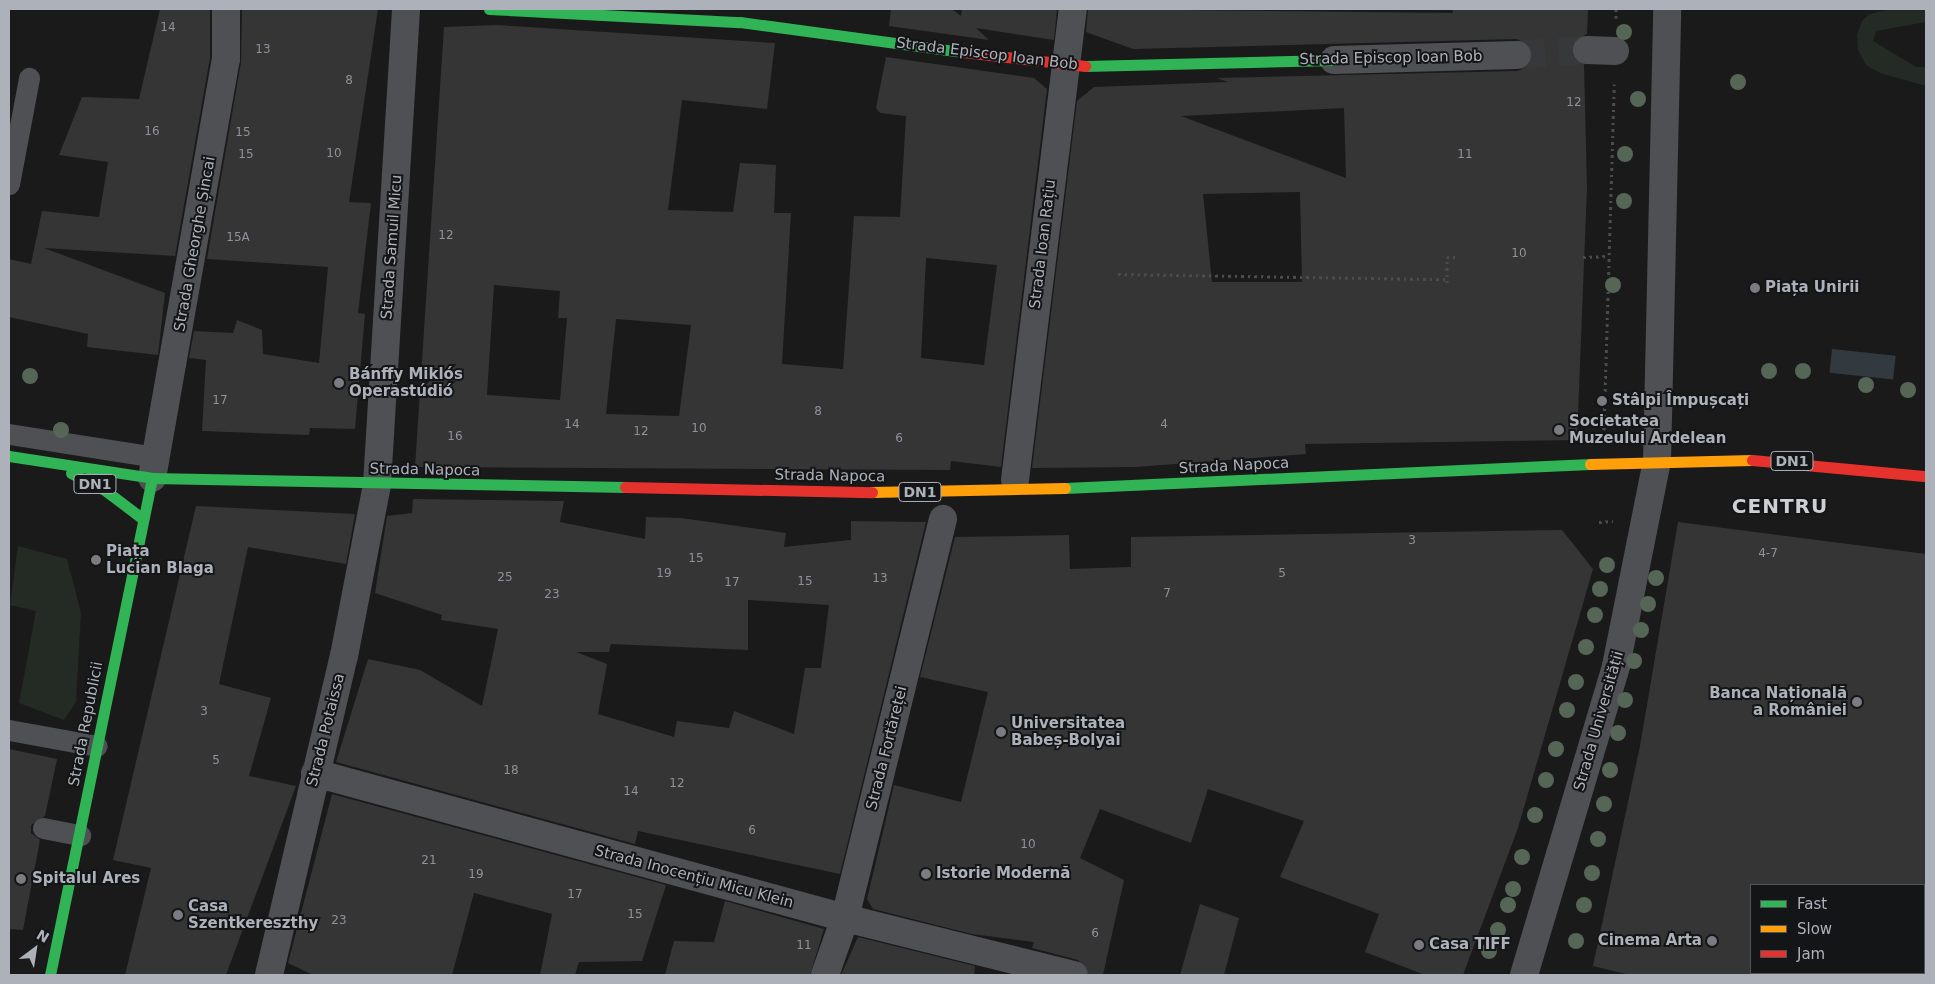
<!DOCTYPE html>
<meta charset="utf-8">
<style>
body{margin:0}
#map{position:relative;width:1935px;height:984px;overflow:hidden;background:#1a1a1a;font-family:"DejaVu Sans",sans-serif}
div>[style]{position:absolute}
[style*='--x']{left:calc(var(--x)*1px);top:calc(var(--y)*1px);width:calc(var(--w)*1px);rotate:calc(var(--a)*1deg)}
.green>*{inset:0;background:#242b24}
.water>*{inset:0;background:#323a3f;transform-origin:0 0}
.building>*{inset:0;background:#353536}
.street-tunnel>*{height:28px;margin-top:-14px;transform-origin:0;background:repeating-linear-gradient(90deg,#37383a 0 28px,transparent 0 42px)}
.path>*{height:3px;margin-top:-1.5px;transform-origin:0;background:repeating-linear-gradient(90deg,#4a4c4e 0 2.5px,transparent 0 6.5px)}
.lane>*{height:21px;margin:-10.5px;padding:0 10.5px;transform-origin:10.5px;border-radius:10.5px;background:#4f5053}
.street>*{height:28px;margin:-14px;padding:0 14px;transform-origin:14px;border-radius:14px;background:#4f5053}
.fast>*{height:11px;margin:-5.5px;padding:0 5.5px;transform-origin:5.5px;border-radius:5.5px;background:#30b455}
.slow>*{height:11px;margin:-5.5px;padding:0 5.5px;transform-origin:5.5px;border-radius:5.5px;background:#ff9f0a}
.jam>*{height:11px;margin:-5.5px;padding:0 5.5px;transform-origin:5.5px;border-radius:5.5px;background:#e5322d}
.trees>*{width:16px;height:16px;margin:-8px;border-radius:50%;background:#556556}
.dots>*{width:14px;height:14px;translate:-50% -50%;box-sizing:border-box;border:2px solid #141516;border-radius:50%}
span{translate:-50% -50%;white-space:nowrap;text-align:center;line-height:1.15;-webkit-text-stroke:4px #141516;paint-order:stroke}
.number-label{font-size:12px;color:#8f9299}
.number-label span{-webkit-text-stroke-width:0}
.shield-label span{padding:1px 4px;background:#141516;border:1px solid;border-radius:4px;-webkit-text-stroke-width:0}
.shield-label{font-size:14px;color:#adb1ba;font-weight:700}
.street-label{font-size:15px;color:#adb1ba}
.poi-label{font-size:15px;color:#adb1ba;font-weight:700}
.left{translate:0 -50%;text-align:left}
.right{translate:-100% -50%;text-align:right}
.district-label{font-size:20px;color:#ced0d6;font-weight:700;letter-spacing:1px}
.frame{position:absolute;inset:0;border:10px solid #adb1ba;pointer-events:none}
.legend{position:absolute;left:1750px;top:884px;width:175px;height:90px;box-sizing:border-box;background:#141516;border:1px solid #515358;margin:0;padding:6px 9px;list-style:none;font-size:15px;color:#adb1ba}
.legend li{display:flex;align-items:center;gap:10px;height:25px}
.legend b{width:25px;border:1px solid #515358}
.north{position:absolute;left:10px;top:924px;width:50px;height:50px;-webkit-text-stroke:4px #141516;paint-order:stroke;rotate:31deg;font-size:14px;font-weight:700;line-height:20px;text-align:center;color:#adb1ba}
.north::after{content:'';display:block;margin:auto;width:18px;height:22px;background:#adb1ba;clip-path:polygon(50% 0,100% 100%,50% 72%,0 100%)}
</style>
<div id="map">
<div class="green">
<div style="clip-path:polygon(1894px 9px,1926px 9px,1926px 22px,1876px 31px,1873px 41px,1916px 67px,1926px 67px,1926px 86px,1880px 73px,1866px 65px,1858px 50px,1857px 35px,1862px 21px,1869px 14px)"></div>
<div style="clip-path:polygon(18px 546px,67px 559px,81px 613px,76px 702px,64px 720px,19px 703px,36px 611px,10px 605px)"></div>
</div>
<div class="water">
<div style="left:1832px;top:349px;width:64px;height:24px;rotate:6deg"></div>
</div>
<div class="building">
<div style="clip-path:polygon(160px 9px,210px 9px,210px 58px,175px 256px,44px 248px,165px 293px,158px 355px,87px 347px,88px 334px,9px 317px,9px 259px,31px 264px,42px 211px,99px 217px,108px 162px,59px 155px,82px 97px,139px 99px)"></div>
<div style="clip-path:polygon(242px 9px,378px 9px,349px 202px,371px 203px,358px 313px,365px 314px,355px 429px,310px 428px,309px 435px,202px 431px,206px 360px,189px 358px,194px 331px,233px 333px,237px 320px,262px 330px,263px 354px,319px 363px,328px 267px,207px 259px,241px 62px)"></div>
<div style="clip-path:polygon(891px 9px,952px 9px,961px 16px,962px 9px,1057px 9px,1054px 40px,976px 28px,989px 40px,889px 26px)"></div>
<div style="clip-path:polygon(evenodd,1088px 9px,1453px 13px,1452px 9px,1588px 9px,1587px 34px,1574px 41px,1571px 50px,1584px 65px,1587px 188px,1577px 440px,1305px 444px,1306px 454px,1136px 467px,1032px 468px,1077px 101px,1094px 87px,1228px 82px,1217px 78px,1517px 71px,1526px 68px,1533px 55px,1530px 46px,1517px 39px,1133px 49px,1086px 32px,1088px 9px,1344px 108px,1346px 178px,1181px 116px,1344px 108px,1088px 9px,1300px 192px,1302px 282px,1212px 282px,1203px 194px,1300px 192px)"></div>
<div style="clip-path:polygon(evenodd,497px 25px,775px 43px,767px 109px,682px 100px,668px 210px,733px 212px,740px 163px,776px 165px,774px 213px,791px 213px,782px 364px,843px 369px,854px 216px,900px 217px,906px 116px,880px 113px,876px 108px,886px 57px,1034px 78px,1047px 89px,1001px 467px,951px 461px,950px 470px,415px 467px,444px 27px,497px 25px,926px 258px,997px 265px,984px 365px,921px 358px,926px 258px,497px 25px,494px 285px,560px 291px,558px 318px,567px 318px,560px 400px,487px 395px,494px 285px,497px 25px,616px 319px,691px 325px,679px 416px,606px 414px,616px 319px)"></div>
<div style="clip-path:polygon(evenodd,413px 499px,564px 501px,560px 522px,645px 539px,646px 517px,681px 518px,786px 533px,784px 547px,851px 540px,851px 521px,926px 522px,840px 874px,638px 831px,635px 844px,336px 762px,368px 659px,420px 670px,482px 706px,498px 629px,441px 620px,442px 615px,375px 593px,387px 516px,412px 513px,413px 499px,748px 600px,829px 605px,821px 668px,805px 668px,794px 734px,734px 711px,729px 728px,677px 721px,674px 737px,598px 714px,607px 664px,576px 652px,609px 652px,611px 644px,748px 650px,748px 600px)"></div>
<div style="clip-path:polygon(196px 506px,355px 514px,346px 564px,248px 547px,219px 684px,271px 698px,249px 776px,296px 786px,226px 975px,125px 975px,151px 868px,113px 860px)"></div>
<div style="clip-path:polygon(1678px 522px,1926px 554px,1926px 885px,1751px 885px,1751px 975px,1630px 975px,1593px 966px,1640px 746px)"></div>
<div style="clip-path:polygon(1562px 530px,1593px 569px,1518px 828px,1463px 975px,1425px 975px,1365px 952px,1379px 914px,1280px 877px,1304px 821px,1208px 789px,1191px 843px,1100px 809px,1080px 858px,1124px 880px,1103px 975px,1089px 975px,1078px 960px,1032px 948px,1034px 942px,972px 934px,873px 909px,867px 899px,894px 785px,961px 802px,988px 692px,920px 677px,955px 537px,1069px 535px,1070px 569px,1131px 567px,1131px 537px)"></div>
<div style="clip-path:polygon(9px 749px,57px 759px,45px 816px,31px 825px,31px 833px,40px 840px,23px 930px,9px 929px)"></div>
<div style="clip-path:polygon(332px 794px,666px 885px,642px 961px,579px 962px,575px 975px,540px 975px,552px 914px,474px 893px,452px 975px,313px 975px,288px 963px)"></div>
<div style="clip-path:polygon(725px 901px,824px 929px,810px 975px,665px 975px,674px 941px,714px 942px)"></div>
<div style="clip-path:polygon(1200px 904px,1239px 918px,1224px 975px,1180px 975px)"></div>
<div style="clip-path:polygon(858px 937px,975px 966px,974px 975px,841px 975px)"></div>
</div>
<div class="street-tunnel">
<div style="--x:1517;--y:55;--w:70;--a:-4.1"></div>
</div>
<div class="path">
<div style="--x:1616;--y:18;--w:9;--a:-90"></div>
<div style="--x:1583;--y:257;--w:26;--a:-2"></div>
<div style="--x:1118;--y:274;--w:330;--a:0.9"></div>
<div style="--x:1447;--y:283;--w:26;--a:-90"></div>
<div style="--x:1447;--y:257;--w:8;--a:0"></div>
<div style="--x:1604;--y:430;--w:346;--a:-88.3"></div>
<div style="--x:1599;--y:522;--w:14;--a:-4"></div>
</div>
<div class="lane">
<div style="--x:9;--y:184;--w:108;--a:-79.3"></div>
<div style="--x:9;--y:434;--w:149;--a:8.9"></div>
<div style="--x:9;--y:730;--w:89;--a:10.3"></div>
<div style="--x:43;--y:828;--w:38;--a:11"></div>
</div>
<div class="street">
<div style="--x:1587;--y:50;--w:28;--a:2"></div>
<div style="--x:1334;--y:60;--w:183;--a:-1.6"></div>
<div style="--x:152;--y:478;--w:425;--a:-80"></div>
<div style="--x:226;--y:59;--w:50;--a:-90"></div>
<div style="--x:1015;--y:480;--w:475;--a:-83"></div>
<div style="--x:315;--y:773;--w:549;--a:15.3"></div>
<div style="--x:845;--y:918;--w:236;--a:14"></div>
<div style="--x:269;--y:975;--w:328;--a:-76.8"></div>
<div style="--x:344;--y:656;--w:175;--a:-79.1"></div>
<div style="--x:377;--y:484;--w:476;--a:-86.5"></div>
<div style="--x:825;--y:975;--w:60;--a:-70.7"></div>
<div style="--x:845;--y:918;--w:411;--a:-76.2"></div>
<div style="--x:1524;--y:975;--w:322;--a:-73.4"></div>
<div style="--x:1616;--y:666;--w:209;--a:-78.7"></div>
<div style="--x:1657;--y:461;--w:452;--a:-88.7"></div>
</div>
<div class="fast">
<div style="--x:489;--y:9;--w:251;--a:3"></div>
<div style="--x:740;--y:22;--w:225;--a:7.7"></div>
<div style="--x:1085;--y:66;--w:249;--a:-1.4"></div>
<div style="--x:9;--y:456;--w:145;--a:8.7"></div>
<div style="--x:152;--y:478;--w:473;--a:1.1"></div>
<div style="--x:71;--y:473;--w:39;--a:27"></div>
<div style="--x:106;--y:491;--w:46;--a:37.1"></div>
<div style="--x:1065;--y:488;--w:526;--a:-2.62"></div>
<div style="--x:50;--y:975;--w:507;--a:-78.4"></div>
</div>
<div class="slow">
<div style="--x:1590;--y:464;--w:162;--a:-1.4"></div>
<div style="--x:872;--y:492;--w:193;--a:-1.2"></div>
</div>
<div class="jam">
<div style="--x:963;--y:52;--w:123;--a:6.5"></div>
<div style="--x:1752;--y:460;--w:175;--a:5.3"></div>
<div style="--x:625;--y:487;--w:247;--a:1.2"></div>
</div>
<div class="trees">
<div style="left:1624px;top:32px"></div>
<div style="left:1738px;top:82px"></div>
<div style="left:1638px;top:99px"></div>
<div style="left:1625px;top:154px"></div>
<div style="left:1624px;top:201px"></div>
<div style="left:1613px;top:285px"></div>
<div style="left:1769px;top:371px"></div>
<div style="left:1803px;top:371px"></div>
<div style="left:30px;top:376px"></div>
<div style="left:1866px;top:385px"></div>
<div style="left:1908px;top:390px"></div>
<div style="left:61px;top:430px"></div>
<div style="left:1607px;top:565px"></div>
<div style="left:1656px;top:578px"></div>
<div style="left:1600px;top:589px"></div>
<div style="left:1648px;top:604px"></div>
<div style="left:1595px;top:615px"></div>
<div style="left:1641px;top:630px"></div>
<div style="left:1586px;top:647px"></div>
<div style="left:1634px;top:661px"></div>
<div style="left:1576px;top:682px"></div>
<div style="left:1625px;top:700px"></div>
<div style="left:1567px;top:710px"></div>
<div style="left:1618px;top:733px"></div>
<div style="left:1556px;top:749px"></div>
<div style="left:1610px;top:770px"></div>
<div style="left:1546px;top:780px"></div>
<div style="left:1604px;top:804px"></div>
<div style="left:1535px;top:815px"></div>
<div style="left:1598px;top:839px"></div>
<div style="left:1522px;top:857px"></div>
<div style="left:1592px;top:873px"></div>
<div style="left:1513px;top:889px"></div>
<div style="left:1508px;top:905px"></div>
<div style="left:1584px;top:905px"></div>
<div style="left:1498px;top:930px"></div>
<div style="left:1576px;top:941px"></div>
<div style="left:1489px;top:951px"></div>
</div>
<div class="dots">
<div style="left:1755px;top:288px;background:#7a7c82"></div>
<div style="left:339px;top:383px;background:#7a7c82"></div>
<div style="left:1602px;top:401px;background:#7a7c82"></div>
<div style="left:1559px;top:430px;background:#7a7c82"></div>
<div style="left:96px;top:560px;background:#7a7c82"></div>
<div style="left:1857px;top:702px;background:#7a7c82"></div>
<div style="left:1001px;top:732px;background:#7a7c82"></div>
<div style="left:926px;top:874px;background:#7a7c82"></div>
<div style="left:21px;top:879px;background:#7a7c82"></div>
<div style="left:178px;top:915px;background:#7a7c82"></div>
<div style="left:1712px;top:941px;background:#7a7c82"></div>
<div style="left:1419px;top:945px;background:#7a7c82"></div>
</div>
<div class="number-label">
<span style="left:168px;top:28px">14</span>
<span style="left:263px;top:50px">13</span>
<span style="left:349px;top:81px">8</span>
<span style="left:1574px;top:103px">12</span>
<span style="left:152px;top:132px">16</span>
<span style="left:243px;top:133px">15</span>
<span style="left:334px;top:154px">10</span>
<span style="left:246px;top:155px">15</span>
<span style="left:1465px;top:155px">11</span>
<span style="left:446px;top:236px">12</span>
<span style="left:238px;top:238px">15A</span>
<span style="left:1519px;top:254px">10</span>
<span style="left:220px;top:401px">17</span>
<span style="left:818px;top:412px">8</span>
<span style="left:572px;top:425px">14</span>
<span style="left:1164px;top:425px">4</span>
<span style="left:699px;top:429px">10</span>
<span style="left:641px;top:432px">12</span>
<span style="left:455px;top:437px">16</span>
<span style="left:899px;top:439px">6</span>
<span style="left:1412px;top:541px">3</span>
<span style="left:1768px;top:554px">4-7</span>
<span style="left:696px;top:559px">15</span>
<span style="left:664px;top:574px">19</span>
<span style="left:1282px;top:574px">5</span>
<span style="left:505px;top:578px">25</span>
<span style="left:880px;top:579px">13</span>
<span style="left:805px;top:582px">15</span>
<span style="left:732px;top:583px">17</span>
<span style="left:1167px;top:594px">7</span>
<span style="left:552px;top:595px">23</span>
<span style="left:204px;top:712px">3</span>
<span style="left:216px;top:761px">5</span>
<span style="left:511px;top:771px">18</span>
<span style="left:677px;top:784px">12</span>
<span style="left:631px;top:792px">14</span>
<span style="left:752px;top:831px">6</span>
<span style="left:1028px;top:845px">10</span>
<span style="left:429px;top:861px">21</span>
<span style="left:476px;top:875px">19</span>
<span style="left:575px;top:895px">17</span>
<span style="left:635px;top:915px">15</span>
<span style="left:339px;top:921px">23</span>
<span style="left:1095px;top:934px">6</span>
<span style="left:804px;top:946px">11</span>
</div>
<div class="shield-label">
<span style="left:1792px;top:461px">DN1</span>
<span style="left:95px;top:484px">DN1</span>
<span style="left:920px;top:492px">DN1</span>
</div>
<div class="street-label">
<span style="left:987px;top:54px;rotate:7deg">Strada Episcop Ioan Bob</span>
<span style="left:1391px;top:58px;rotate:-1deg">Strada Episcop Ioan Bob</span>
<span style="left:195px;top:244px;rotate:-80deg">Strada Gheorghe Șincai</span>
<span style="left:1043px;top:244px;rotate:-83deg">Strada Ioan Rațiu</span>
<span style="left:392px;top:247px;rotate:-86deg">Strada Samuil Micu</span>
<span style="left:1234px;top:466px;rotate:-3deg">Strada Napoca</span>
<span style="left:425px;top:470px;rotate:1deg">Strada Napoca</span>
<span style="left:830px;top:476px;rotate:1deg">Strada Napoca</span>
<span style="left:1599px;top:721px;rotate:-74deg">Strada Universității</span>
<span style="left:86px;top:724px;rotate:-79deg">Strada Republicii</span>
<span style="left:326px;top:730px;rotate:-76deg">Strada Potaissa</span>
<span style="left:887px;top:748px;rotate:-76deg">Strada Fortăreței</span>
<span style="left:694px;top:877px;rotate:15deg">Strada Inocențiu Micu Klein</span>
</div>
<div class="poi-label">
<span class="left" style="left:1765px;top:288px">Piața Unirii</span>
<span class="left" style="left:349px;top:383px">Bánffy Miklós<br>Operastúdió</span>
<span class="left" style="left:1612px;top:401px">Stâlpi Împușcați</span>
<span class="left" style="left:1569px;top:430px">Societatea<br>Muzeului Ardelean</span>
<span class="left" style="left:106px;top:560px">Piața<br>Lucian Blaga</span>
<span class="right" style="left:1847px;top:702px">Banca Națională<br>a României</span>
<span class="left" style="left:1011px;top:732px">Universitatea<br>Babeș-Bolyai</span>
<span class="left" style="left:936px;top:874px">Istorie Modernă</span>
<span class="left" style="left:32px;top:879px">Spitalul Ares</span>
<span class="left" style="left:188px;top:915px">Casa<br>Szentkereszthy</span>
<span class="right" style="left:1702px;top:941px">Cinema Arta</span>
<span class="left" style="left:1429px;top:945px">Casa TIFF</span>
</div>
<div class="district-label">
<span style="left:1780px;top:506px">CENTRU</span>
</div>
<div class="frame"></div>
<ul class="legend">
<li><b style="height:6px;background:#30b455"></b>Fast</li>
<li><b style="height:6px;background:#ff9f0a"></b>Slow</li>
<li><b style="height:6px;background:#e5322d"></b>Jam</li>
</ul>
<div class="north">N</div>
</div>
